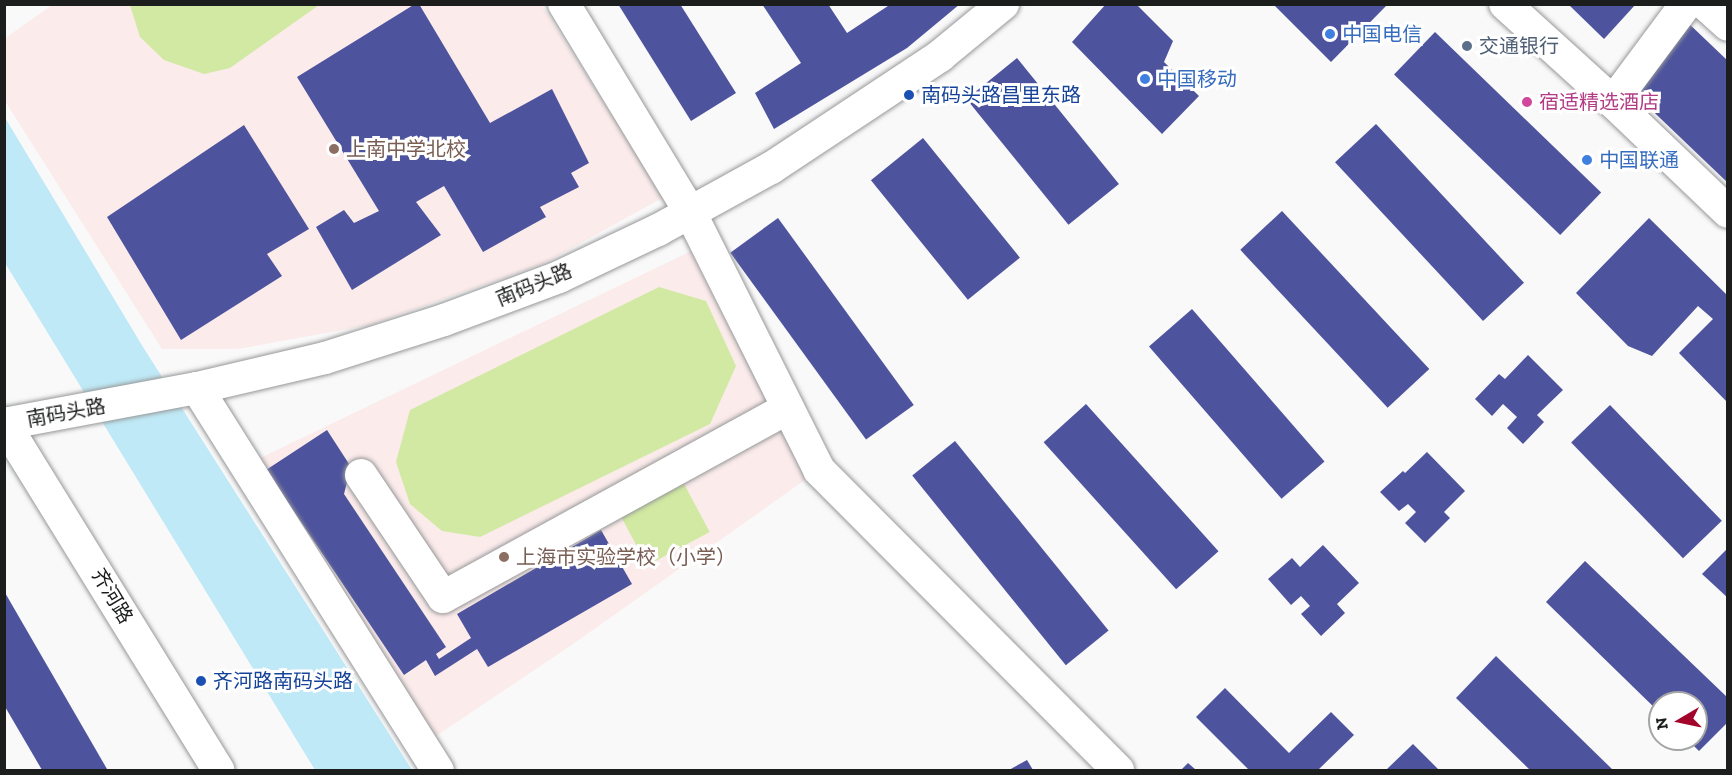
<!DOCTYPE html>
<meta charset="utf-8">
<style>
body{margin:0}
#map{position:relative;width:1732px;height:775px;overflow:hidden;background:#f9f9fa;font-family:"Zilla Slab","Noto Sans SC",serif}
div>[style]{position:absolute}
[style*='--x']{left:calc(var(--x)*1px);top:calc(var(--y)*1px);width:calc(var(--w)*1px);rotate:calc(var(--a)*1deg)}
.education>*{inset:0;background:#fbebeb}
.green>*{inset:0;background:#d1e9a2;transform-origin:0 0}
.water>*{inset:0;background:#bfe9f6}
.building>*{inset:0;background:#4d539d;transform-origin:0 0}
.roads{filter:drop-shadow(0 0 2px #979899) drop-shadow(0 0 2px #979899)}
.minor>*{height:32px;margin:-16px;padding:0 16px;transform-origin:16px;border-radius:16px;background:#fff}
.dots>*{width:16px;height:16px;translate:-50% -50%;box-sizing:border-box;border:3px solid #fff;border-radius:50%}
span{translate:-50% -50%;white-space:nowrap;text-align:center;line-height:1.15;-webkit-text-stroke:6px #fff;paint-order:stroke}
.shop-label{font-size:20px;color:#366cbe}
.left{translate:0 -50%;text-align:left}
.service-label{font-size:20px;color:#4e5e75}
.transit-label{font-size:20px;color:#164399}
.hotel-label{font-size:20px;color:#b23c85}
.education-label{font-size:20px;color:#785e54}
.street-label{font-size:20px;color:#1c1d1d}
.frame{position:absolute;inset:0;border:6px solid #1c1d1d;pointer-events:none}
.north{position:absolute;left:1648px;top:691px;width:60px;height:60px;box-sizing:border-box;background:#fff;border:2px solid #a4a5a5;border-radius:50%;rotate:261deg;font-size:16px;font-weight:700;line-height:24px;text-align:center;color:#1c1d1d}
.north::after{content:'';display:block;margin:auto;width:21px;height:27px;background:#a30429;clip-path:polygon(50% 0,100% 100%,50% 72%,0 100%)}
</style>
<div id="map">
<div class="education">
<div style="clip-path:polygon(52px 5px,542px 5px,664px 197px,543px 264px,370px 325px,238px 349px,162px 349px,5px 101px,4px 39px)"></div>
<div style="clip-path:polygon(706px 244px,819px 470px,573px 644px,433px 738px,252px 462px)"></div>
</div>
<div class="green">
<div style="clip-path:polygon(130px 5px,130px 4px,319px 5px,230px 68px,204px 74px,164px 60px,140px 37px)"></div>
<div style="clip-path:polygon(659px 287px,706px 301px,736px 366px,710px 424px,480px 537px,442px 531px,410px 504px,396px 462px,410px 410px)"></div>
<div style="left:682px;top:480px;width:59px;height:71px;rotate:62deg"></div>
</div>
<div class="water">
<div style="clip-path:polygon(4px 116px,143px 347px,412px 770px,315px 770px,5px 263px)"></div>
</div>
<div class="building">
<div style="clip-path:polygon(415px 4px,419px 4px,490px 123px,552px 89px,589px 163px,571px 173px,579px 187px,540px 207px,546px 217px,483px 252px,444px 186px,416px 202px,441px 235px,352px 290px,316px 227px,344px 210px,354px 223px,379px 211px,297px 77px)"></div>
<div style="clip-path:polygon(618px 4px,680px 4px,736px 93px,691px 121px)"></div>
<div style="clip-path:polygon(762px 4px,828px 4px,847px 33px,891px 4px,960px 4px,907px 48px,774px 129px,755px 93px,801px 63px)"></div>
<div style="clip-path:polygon(1106px 4px,1136px 4px,1173px 41px,1164px 62px,1199px 96px,1162px 134px,1072px 42px)"></div>
<div style="clip-path:polygon(1273px 4px,1384px 4px,1386px 6px,1331px 62px)"></div>
<div style="clip-path:polygon(1568px 4px,1636px 4px,1604px 39px)"></div>
<div style="clip-path:polygon(1684px 19px,1728px 61px,1728px 183px,1638px 97px,1645px 60px)"></div>
<div style="left:1435px;top:32px;width:231px;height:59px;rotate:44deg"></div>
<div style="left:1017px;top:58px;width:162px;height:65px;rotate:51deg"></div>
<div style="left:1376px;top:124px;width:217px;height:56px;rotate:47deg"></div>
<div style="clip-path:polygon(244px 125px,309px 229px,267px 254px,282px 276px,181px 340px,107px 217px)"></div>
<div style="left:923px;top:138px;width:154px;height:67px;rotate:51deg"></div>
<div style="left:1282px;top:211px;width:216px;height:57px;rotate:47deg"></div>
<div style="left:778px;top:218px;width:231px;height:59px;rotate:54deg"></div>
<div style="clip-path:polygon(1649px 218px,1728px 296px,1728px 403px,1679px 353px,1713px 319px,1698px 306px,1652px 356px,1628px 346px,1576px 293px)"></div>
<div style="left:1192px;top:309px;width:202px;height:57px;rotate:49deg"></div>
<div style="clip-path:polygon(1528px 355px,1563px 390px,1537px 415px,1544px 422px,1523px 444px,1507px 428px,1517px 417px,1503px 404px,1492px 416px,1475px 399px,1499px 374px,1505px 379px)"></div>
<div style="left:1086px;top:404px;width:198px;height:57px;rotate:48deg"></div>
<div style="left:1610px;top:405px;width:161px;height:54px;rotate:46deg"></div>
<div style="clip-path:polygon(327px 430px,351px 467px,344px 494px,446px 647px,436px 654px,439px 659px,471px 638px,457px 614px,601px 530px,632px 584px,488px 667px,477px 649px,435px 676px,426px 660px,404px 675px,266px 470px)"></div>
<div style="left:955px;top:441px;width:244px;height:55px;rotate:51deg"></div>
<div style="clip-path:polygon(1427px 452px,1465px 491px,1444px 512px,1450px 518px,1425px 543px,1405px 523px,1416px 512px,1408px 504px,1399px 511px,1380px 492px,1403px 471px,1405px 473px)"></div>
<div style="clip-path:polygon(1323px 545px,1359px 583px,1337px 604px,1345px 613px,1321px 636px,1301px 614px,1310px 606px,1301px 596px,1291px 605px,1268px 579px,1292px 558px,1300px 567px)"></div>
<div style="clip-path:polygon(1728px 548px,1728px 598px,1702px 574px)"></div>
<div style="clip-path:polygon(1585px 561px,1728px 698px,1728px 722px,1699px 751px,1687px 739px,1696px 739px,1696px 703px,1660px 703px,1660px 713px,1546px 602px)"></div>
<div style="clip-path:polygon(4px 591px,107px 769px,104px 770px,42px 770px,4px 705px)"></div>
<div style="clip-path:polygon(1496px 656px,1613px 770px,1530px 770px,1456px 698px)"></div>
<div style="clip-path:polygon(1225px 688px,1289px 753px,1331px 712px,1354px 735px,1318px 770px,1249px 770px,1196px 717px)"></div>
<div style="clip-path:polygon(1413px 744px,1439px 770px,1386px 770px)"></div>
<div style="clip-path:polygon(1027px 760px,1033px 770px,1009px 770px)"></div>
<div style="clip-path:polygon(1188px 763px,1196px 770px,1181px 770px)"></div>
</div>
<div class="roads">
<div class="minor">
<div style="--x:564;--y:4;--w:243;--a:58.8"></div>
<div style="--x:690;--y:212;--w:288;--a:63.4"></div>
<div style="--x:819;--y:470;--w:424;--a:45.1"></div>
<div style="--x:1505;--y:4;--w:146;--a:42.2"></div>
<div style="--x:1613;--y:102;--w:159;--a:43.7"></div>
<div style="--x:1705;--y:4;--w:31;--a:42"></div>
<div style="--x:1613;--y:102;--w:122;--a:-53.3"></div>
<div style="--x:197;--y:388;--w:452;--a:57.8"></div>
<div style="--x:4;--y:423;--w:408;--a:58.3"></div>
<div style="--x:4;--y:424;--w:196;--a:-10.6"></div>
<div style="--x:197;--y:388;--w:131;--a:-13.2"></div>
<div style="--x:325;--y:358;--w:125;--a:-17.7"></div>
<div style="--x:444;--y:320;--w:123;--a:-20.5"></div>
<div style="--x:559;--y:277;--w:110;--a:-25.4"></div>
<div style="--x:658;--y:230;--w:129;--a:-28.8"></div>
<div style="--x:771;--y:168;--w:203;--a:-33.5"></div>
<div style="--x:940;--y:56;--w:82;--a:-39.5"></div>
<div style="--x:361;--y:475;--w:147;--a:56.1"></div>
<div style="--x:443;--y:597;--w:393;--a:-28.7"></div>
</div>
</div>
<div class="dots">
<div style="left:1330px;top:34px;background:#3f7fe0"></div>
<div style="left:1467px;top:46px;background:#5c6f8a"></div>
<div style="left:1145px;top:79px;background:#3f7fe0"></div>
<div style="left:909px;top:95px;background:#1a4fb4"></div>
<div style="left:1527px;top:102px;background:#d1479c"></div>
<div style="left:334px;top:149px;background:#8d6e63"></div>
<div style="left:1587px;top:160px;background:#3f7fe0"></div>
<div style="left:504px;top:557px;background:#8d6e63"></div>
<div style="left:201px;top:681px;background:#1a4fb4"></div>
</div>
<div class="shop-label">
<span class="left" style="left:1342px;top:34px">中国电信</span>
<span class="left" style="left:1157px;top:79px">中国移动</span>
<span class="left" style="left:1599px;top:160px">中国联通</span>
</div>
<div class="service-label">
<span class="left" style="left:1479px;top:46px">交通银行</span>
</div>
<div class="transit-label">
<span class="left" style="left:921px;top:95px">南码头路昌里东路</span>
<span class="left" style="left:213px;top:681px">齐河路南码头路</span>
</div>
<div class="hotel-label">
<span class="left" style="left:1539px;top:102px">宿适精选酒店</span>
</div>
<div class="education-label">
<span class="left" style="left:346px;top:149px">上南中学北校</span>
<span class="left" style="left:516px;top:557px">上海市实验学校（小学）</span>
</div>
<div class="street-label">
<span style="left:534px;top:285px;rotate:-22deg">南码头路</span>
<span style="left:66px;top:413px;rotate:-10deg">南码头路</span>
<span style="left:112px;top:596px;rotate:59deg">齐河路</span>
</div>
<div class="frame"></div>
<div class="north">N</div>
</div>
